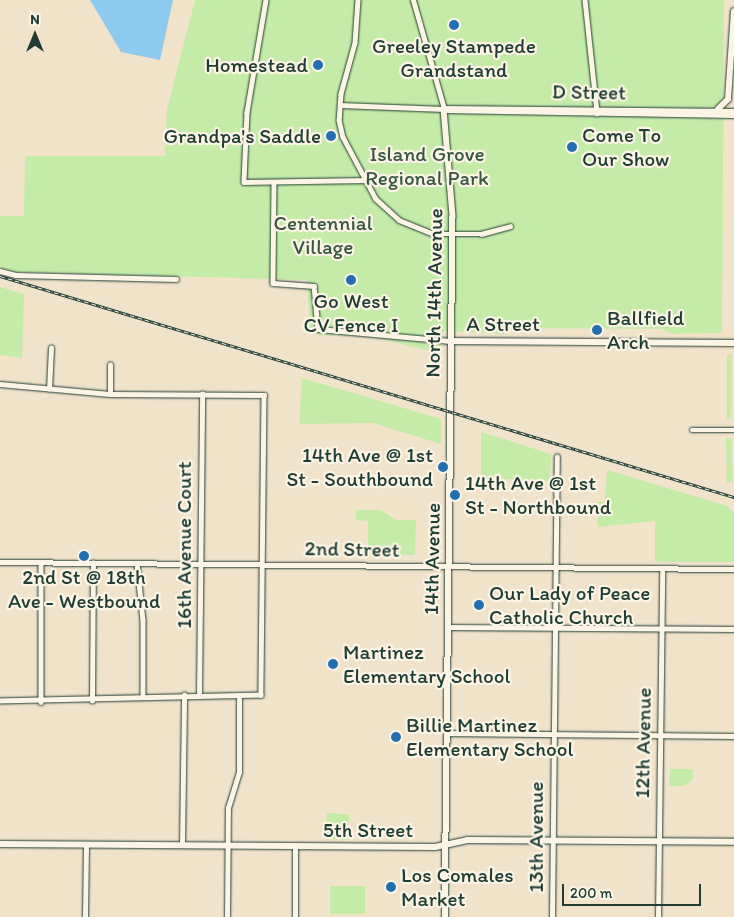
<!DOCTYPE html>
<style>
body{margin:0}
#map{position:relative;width:734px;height:917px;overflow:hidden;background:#f1e3ca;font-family:Itim,sans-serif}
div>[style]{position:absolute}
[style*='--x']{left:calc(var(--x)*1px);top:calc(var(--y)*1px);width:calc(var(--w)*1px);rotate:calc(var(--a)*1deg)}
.green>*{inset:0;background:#c4eca8;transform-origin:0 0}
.water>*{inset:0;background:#8ecaee}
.roads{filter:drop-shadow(0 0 1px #1f3d34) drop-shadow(0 0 1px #1f3d34)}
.minor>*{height:4.5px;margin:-2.25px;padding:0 2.25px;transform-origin:2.25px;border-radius:2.25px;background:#fcf5e5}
.tertiary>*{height:5.5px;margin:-2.75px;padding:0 2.75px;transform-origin:2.75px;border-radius:2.75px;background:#fcf5e5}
.secondary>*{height:6px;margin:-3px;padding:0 3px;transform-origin:3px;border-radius:3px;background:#fcf5e5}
.rail>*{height:3px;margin-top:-1.5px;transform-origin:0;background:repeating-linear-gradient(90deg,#fcf5e5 0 4px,#1f3d34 0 8px);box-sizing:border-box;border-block:1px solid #1f3d34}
.dots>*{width:14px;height:14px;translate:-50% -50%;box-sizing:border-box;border:2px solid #fcf5e5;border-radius:50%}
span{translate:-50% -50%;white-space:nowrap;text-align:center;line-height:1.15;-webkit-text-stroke:4.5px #fcf5e5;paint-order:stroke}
.poi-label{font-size:21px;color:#1f3d34}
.right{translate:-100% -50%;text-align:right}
.left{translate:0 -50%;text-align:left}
.street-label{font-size:21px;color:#1f3d34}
.park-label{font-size:21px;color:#385745}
.north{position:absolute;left:10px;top:10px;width:50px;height:50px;-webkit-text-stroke:4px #fcf5e5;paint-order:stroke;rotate:0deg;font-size:14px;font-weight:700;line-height:20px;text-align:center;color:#1f3d34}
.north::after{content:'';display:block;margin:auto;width:18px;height:22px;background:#1f3d34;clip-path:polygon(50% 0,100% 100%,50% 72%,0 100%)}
.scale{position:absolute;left:562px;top:884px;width:139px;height:22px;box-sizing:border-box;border:2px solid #1f3d34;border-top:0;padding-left:6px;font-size:15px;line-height:18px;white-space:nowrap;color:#1f3d34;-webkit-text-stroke:4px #fcf5e5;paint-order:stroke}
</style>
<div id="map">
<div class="green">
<div style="clip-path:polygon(195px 0,724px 0,722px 333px,673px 334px,662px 329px,505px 328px,504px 334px,444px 331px,439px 350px,426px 350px,369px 336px,320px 335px,310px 330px,307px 280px,16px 272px,0 267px,0 216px,24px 216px,25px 156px,165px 156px,167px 109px)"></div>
<div style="clip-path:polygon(0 287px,24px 294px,22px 358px,0 355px)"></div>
<div style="clip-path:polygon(732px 353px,731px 419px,727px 419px,727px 356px)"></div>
<div style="clip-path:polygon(302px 378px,441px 419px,441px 444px,373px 423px,299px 424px)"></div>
<div style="clip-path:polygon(481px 432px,551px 454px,550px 481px,481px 478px)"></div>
<div style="clip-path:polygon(726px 438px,731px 438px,733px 482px,727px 483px)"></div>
<div style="clip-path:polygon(607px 470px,727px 506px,734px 512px,734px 562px,655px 562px,655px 521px,598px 527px,596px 502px,605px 502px)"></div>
<div style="clip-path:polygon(356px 510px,381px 510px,396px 520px,416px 520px,415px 555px,368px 554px,368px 521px,356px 520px)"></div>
<div style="clip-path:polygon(670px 769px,693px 769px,693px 779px,684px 786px,669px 786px)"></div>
<div style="left:327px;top:813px;width:22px;height:26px;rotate:3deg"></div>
<div style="left:330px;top:886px;width:35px;height:28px"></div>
</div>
<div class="water">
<div style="clip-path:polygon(90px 0,173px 0,160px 60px,121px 52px)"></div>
</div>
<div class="roads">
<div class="minor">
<div style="--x:266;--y:0;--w:114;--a:99.6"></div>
<div style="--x:247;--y:112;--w:70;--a:92.5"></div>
<div style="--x:244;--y:182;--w:122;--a:-0.9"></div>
<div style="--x:358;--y:0;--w:43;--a:94"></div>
<div style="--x:355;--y:43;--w:53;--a:105.4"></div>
<div style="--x:341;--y:94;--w:26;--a:94"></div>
<div style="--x:339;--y:120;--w:17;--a:77"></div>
<div style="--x:343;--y:137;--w:70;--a:62"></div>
<div style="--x:376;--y:199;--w:31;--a:42"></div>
<div style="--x:399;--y:220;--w:37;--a:22"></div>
<div style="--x:433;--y:234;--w:48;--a:0"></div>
<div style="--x:481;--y:234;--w:30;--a:-15"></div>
<div style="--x:585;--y:0;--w:114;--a:83.9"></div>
<div style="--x:340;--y:105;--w:104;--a:2.2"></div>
<div style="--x:444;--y:109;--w:113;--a:-105.9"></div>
<div style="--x:274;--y:182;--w:101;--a:90.6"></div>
<div style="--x:273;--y:283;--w:41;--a:4.2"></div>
<div style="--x:314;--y:286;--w:43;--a:84.7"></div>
<div style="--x:318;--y:329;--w:133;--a:5.2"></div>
<div style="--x:0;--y:271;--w:16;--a:14"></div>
<div style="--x:16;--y:275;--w:160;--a:1.4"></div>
<div style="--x:0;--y:384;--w:110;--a:5.2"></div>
<div style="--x:110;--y:394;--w:154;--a:0.4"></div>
<div style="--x:264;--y:395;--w:300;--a:90.6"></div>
<div style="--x:261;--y:695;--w:261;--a:178.7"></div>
<div style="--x:49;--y:389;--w:41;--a:-87.2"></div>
<div style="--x:110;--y:394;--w:29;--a:-90"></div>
<div style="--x:692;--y:430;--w:42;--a:0"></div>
<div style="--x:0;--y:562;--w:734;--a:0.55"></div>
<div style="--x:41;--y:562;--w:140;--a:90"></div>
<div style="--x:137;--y:563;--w:57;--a:84"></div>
<div style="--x:143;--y:620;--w:77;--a:90"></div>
<div style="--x:448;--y:627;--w:286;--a:0.4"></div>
<div style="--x:199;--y:696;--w:302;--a:-89.4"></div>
<div style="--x:92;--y:701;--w:138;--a:-89.6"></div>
<div style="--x:447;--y:733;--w:287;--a:0.6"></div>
<div style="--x:182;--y:845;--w:150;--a:-89.2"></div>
<div style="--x:85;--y:917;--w:72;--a:-89.2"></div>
<div style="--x:227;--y:917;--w:109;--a:-89.5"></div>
<div style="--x:228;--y:808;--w:38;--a:-73"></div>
<div style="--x:239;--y:772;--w:76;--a:-90"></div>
<div style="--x:295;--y:917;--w:71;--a:-90"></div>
<div style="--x:552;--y:917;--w:460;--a:-89.4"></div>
<div style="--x:658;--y:917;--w:348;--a:-89.3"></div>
</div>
<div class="tertiary">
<div style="--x:444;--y:109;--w:108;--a:85.2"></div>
<div style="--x:453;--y:217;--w:700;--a:90.65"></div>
<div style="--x:444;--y:109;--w:290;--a:0.6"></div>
<div style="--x:446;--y:110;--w:288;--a:1"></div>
<div style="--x:450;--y:341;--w:284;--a:0.4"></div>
</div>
<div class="secondary">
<div style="--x:718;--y:109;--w:14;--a:-45"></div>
<div style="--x:728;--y:99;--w:88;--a:-86.1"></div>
<div style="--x:0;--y:844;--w:435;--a:0.4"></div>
<div style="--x:435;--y:847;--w:33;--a:-12"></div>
<div style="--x:467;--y:840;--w:267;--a:0.4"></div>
</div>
</div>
<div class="rail">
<div style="--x:0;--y:276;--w:767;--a:16.76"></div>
</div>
<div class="dots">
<div style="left:454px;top:25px;background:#1f6fb2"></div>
<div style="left:318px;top:65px;background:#1f6fb2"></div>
<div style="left:331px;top:136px;background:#1f6fb2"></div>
<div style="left:572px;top:147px;background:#1f6fb2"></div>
<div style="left:351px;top:280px;background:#1f6fb2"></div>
<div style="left:597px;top:330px;background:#1f6fb2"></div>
<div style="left:443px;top:467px;background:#1f6fb2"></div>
<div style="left:455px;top:495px;background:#1f6fb2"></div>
<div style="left:84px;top:556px;background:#1f6fb2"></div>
<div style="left:479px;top:605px;background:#1f6fb2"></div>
<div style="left:333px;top:664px;background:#1f6fb2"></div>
<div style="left:396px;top:737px;background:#1f6fb2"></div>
<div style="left:391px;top:887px;background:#1f6fb2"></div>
</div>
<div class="poi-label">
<span style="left:454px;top:58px">Greeley Stampede<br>Grandstand</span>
<span class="right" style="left:308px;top:65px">Homestead</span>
<span class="left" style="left:582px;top:147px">Come To<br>Our Show</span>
<span class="right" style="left:321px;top:136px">Grandpa's Saddle</span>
<span style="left:351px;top:313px">Go West<br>CV Fence I</span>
<span class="left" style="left:607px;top:330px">Ballfield<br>Arch</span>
<span class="right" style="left:433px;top:467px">14th Ave @ 1st<br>St - Southbound</span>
<span class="left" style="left:465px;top:495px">14th Ave @ 1st<br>St - Northbound</span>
<span style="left:84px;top:589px">2nd St @ 18th<br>Ave - Westbound</span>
<span class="left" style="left:489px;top:605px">Our Lady of Peace<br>Catholic Church</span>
<span class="left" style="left:343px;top:664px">Martinez<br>Elementary School</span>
<span class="left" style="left:406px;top:737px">Billie Martinez<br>Elementary School</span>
<span class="left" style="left:401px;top:887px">Los Comales<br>Market</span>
</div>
<div class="street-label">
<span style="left:589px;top:92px;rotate:1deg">D Street</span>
<span style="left:434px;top:293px;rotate:-89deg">North 14th Avenue</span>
<span style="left:503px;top:324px">A Street</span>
<span style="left:184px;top:545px;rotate:-90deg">16th Avenue Court</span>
<span style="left:352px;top:549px;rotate:1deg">2nd Street</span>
<span style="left:432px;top:559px;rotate:-89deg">14th Avenue</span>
<span style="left:643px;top:743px;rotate:-89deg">12th Avenue</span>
<span style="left:368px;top:830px">5th Street</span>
<span style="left:536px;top:837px;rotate:-90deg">13th Avenue</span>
</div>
<div class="park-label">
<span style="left:427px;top:166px">Island Grove<br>Regional Park</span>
<span style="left:323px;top:235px">Centennial<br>Village</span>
</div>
<div class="north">N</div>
<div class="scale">200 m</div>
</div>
